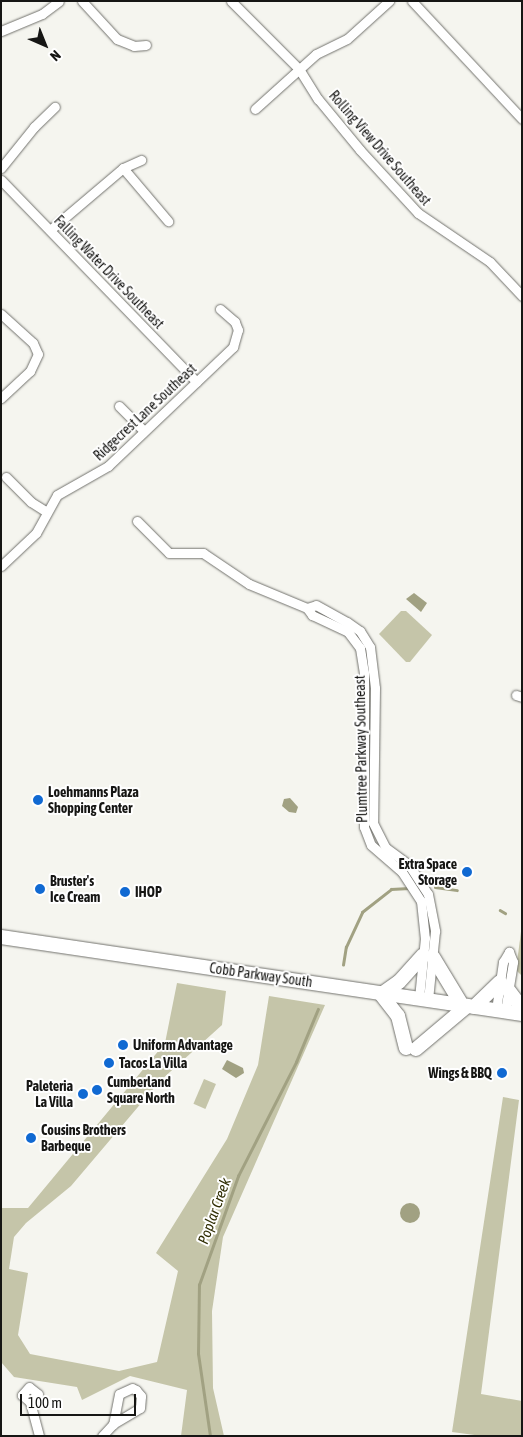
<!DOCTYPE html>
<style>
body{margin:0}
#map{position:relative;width:523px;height:1437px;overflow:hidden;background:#f5f5ef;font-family:"Asap Condensed",sans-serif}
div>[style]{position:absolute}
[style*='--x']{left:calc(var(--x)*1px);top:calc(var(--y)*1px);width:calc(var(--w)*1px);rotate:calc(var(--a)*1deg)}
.green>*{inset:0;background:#c5c5a9;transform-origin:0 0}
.water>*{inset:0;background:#a1a182}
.round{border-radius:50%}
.stream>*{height:2.5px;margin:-1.25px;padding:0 1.25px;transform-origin:1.25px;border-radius:1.25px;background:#a1a182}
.roads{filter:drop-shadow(0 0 1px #72726d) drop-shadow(0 0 1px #72726d)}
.minor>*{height:9px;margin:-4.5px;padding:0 4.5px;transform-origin:4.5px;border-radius:4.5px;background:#fff}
.primary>*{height:14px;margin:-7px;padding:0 7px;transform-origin:7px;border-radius:7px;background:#fff}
.dots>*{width:14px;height:14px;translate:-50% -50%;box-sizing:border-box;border:2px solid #fff;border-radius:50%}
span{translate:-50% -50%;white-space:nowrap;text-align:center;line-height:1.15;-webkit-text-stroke:4px #fff;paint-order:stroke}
.street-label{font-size:14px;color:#161614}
.poi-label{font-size:14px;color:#161614;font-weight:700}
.left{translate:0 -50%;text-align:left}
.right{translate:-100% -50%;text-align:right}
.water-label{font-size:15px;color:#2f2d03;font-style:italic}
.frame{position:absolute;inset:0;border:2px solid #161614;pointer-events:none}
.north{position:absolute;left:20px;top:20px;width:50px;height:50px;-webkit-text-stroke:4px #fff;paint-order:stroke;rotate:136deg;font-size:14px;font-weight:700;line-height:20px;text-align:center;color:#161614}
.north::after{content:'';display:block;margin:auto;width:18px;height:22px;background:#161614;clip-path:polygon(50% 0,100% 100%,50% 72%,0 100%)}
.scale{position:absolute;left:20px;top:1394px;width:116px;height:22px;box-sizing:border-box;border:2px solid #161614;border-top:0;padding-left:6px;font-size:15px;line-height:18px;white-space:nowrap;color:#161614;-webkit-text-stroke:4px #fff;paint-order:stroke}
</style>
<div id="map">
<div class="green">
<div style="clip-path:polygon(401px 611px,406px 611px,432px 635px,410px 662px,406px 662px,379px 634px)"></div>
<div style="clip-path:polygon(522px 924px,522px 976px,516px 970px)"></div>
<div style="clip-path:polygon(177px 983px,226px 991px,222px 1025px,160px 1081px,71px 1186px,26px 1223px,14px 1237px,9px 1269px,28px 1273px,18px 1335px,30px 1354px,119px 1371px,157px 1362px,178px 1271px,156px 1253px,227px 1139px,258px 1065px,269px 996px,325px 1005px,223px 1237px,212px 1311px,213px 1388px,224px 1436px,181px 1436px,187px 1390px,130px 1376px,82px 1400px,77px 1387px,14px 1377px,1px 1362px,1px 1208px,28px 1208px,165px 1043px)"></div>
<div style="left:204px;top:1079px;width:13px;height:27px;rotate:23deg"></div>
<div style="clip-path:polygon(503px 1097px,519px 1100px,481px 1394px,522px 1401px,522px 1436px,482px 1436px,452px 1432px)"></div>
</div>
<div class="water">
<div style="clip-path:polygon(414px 593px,427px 603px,421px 612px,406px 599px)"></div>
<div style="clip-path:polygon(290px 798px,298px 807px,296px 813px,289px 812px,282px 806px,284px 799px)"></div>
<div style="clip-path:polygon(227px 1060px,243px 1068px,244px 1073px,236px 1078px,222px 1069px)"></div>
<div class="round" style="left:400px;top:1203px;width:20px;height:20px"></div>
</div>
<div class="stream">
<div style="--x:435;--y:887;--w:22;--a:8"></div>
<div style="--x:500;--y:910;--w:6;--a:31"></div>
<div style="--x:343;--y:965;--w:18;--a:-81"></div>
<div style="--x:346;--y:947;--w:38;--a:-65"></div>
<div style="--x:362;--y:912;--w:37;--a:-38"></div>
<div style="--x:391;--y:889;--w:18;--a:-3"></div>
<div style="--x:210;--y:1436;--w:83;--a:-98.3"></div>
<div style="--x:198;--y:1354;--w:69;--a:-89.2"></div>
<div style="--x:199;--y:1285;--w:116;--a:-70.3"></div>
<div style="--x:238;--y:1176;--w:128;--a:-63"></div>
<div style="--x:296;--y:1062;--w:57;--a:-67.5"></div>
</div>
<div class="roads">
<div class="minor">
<div style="--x:82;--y:1;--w:52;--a:47.4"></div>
<div style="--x:117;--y:39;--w:18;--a:22"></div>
<div style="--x:134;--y:46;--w:12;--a:-5"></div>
<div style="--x:231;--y:1;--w:96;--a:45"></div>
<div style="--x:299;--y:69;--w:36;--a:58"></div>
<div style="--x:318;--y:99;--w:66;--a:50.5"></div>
<div style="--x:360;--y:150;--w:86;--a:47.4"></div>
<div style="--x:418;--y:213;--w:87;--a:34.2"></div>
<div style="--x:490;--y:262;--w:47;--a:46.7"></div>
<div style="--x:412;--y:1;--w:161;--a:47"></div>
<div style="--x:1;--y:31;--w:44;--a:-22.5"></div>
<div style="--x:42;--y:14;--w:21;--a:-37"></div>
<div style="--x:255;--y:109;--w:82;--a:-42"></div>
<div style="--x:316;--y:54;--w:34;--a:-26"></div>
<div style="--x:347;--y:39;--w:57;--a:-42.1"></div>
<div style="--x:1;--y:168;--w:53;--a:-51.2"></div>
<div style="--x:34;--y:127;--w:29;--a:-44"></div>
<div style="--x:123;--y:168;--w:70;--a:49.7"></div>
<div style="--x:1;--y:180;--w:281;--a:45.9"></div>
<div style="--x:50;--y:230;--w:96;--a:-40.3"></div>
<div style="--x:123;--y:168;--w:20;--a:-24"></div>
<div style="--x:1;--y:314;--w:43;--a:42.2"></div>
<div style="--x:33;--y:343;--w:12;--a:66"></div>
<div style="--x:38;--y:354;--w:19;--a:115"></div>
<div style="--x:30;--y:371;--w:40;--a:137"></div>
<div style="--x:119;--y:406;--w:35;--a:45"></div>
<div style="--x:6;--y:477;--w:35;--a:45"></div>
<div style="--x:31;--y:502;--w:19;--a:32"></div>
<div style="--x:137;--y:521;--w:45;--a:45"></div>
<div style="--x:169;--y:553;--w:34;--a:0"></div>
<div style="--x:203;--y:553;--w:55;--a:34"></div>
<div style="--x:249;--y:584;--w:63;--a:22.5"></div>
<div style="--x:307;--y:608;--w:9;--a:54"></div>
<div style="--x:312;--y:615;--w:40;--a:25"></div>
<div style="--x:348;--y:632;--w:20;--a:53"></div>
<div style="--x:360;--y:648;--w:25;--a:81"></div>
<div style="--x:364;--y:673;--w:154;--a:90"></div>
<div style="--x:364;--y:827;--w:19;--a:69"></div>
<div style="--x:371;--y:845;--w:41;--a:41.1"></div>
<div style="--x:402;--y:872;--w:35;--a:57"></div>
<div style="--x:421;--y:901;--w:37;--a:84"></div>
<div style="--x:425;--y:938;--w:60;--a:95.7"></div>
<div style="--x:1;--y:566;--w:48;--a:-43.3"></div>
<div style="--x:36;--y:533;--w:43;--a:-61.1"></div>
<div style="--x:57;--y:495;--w:59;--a:-29.6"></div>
<div style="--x:108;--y:466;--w:173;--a:-43.6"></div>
<div style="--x:233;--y:347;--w:18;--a:-74"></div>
<div style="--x:238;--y:330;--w:9;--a:-111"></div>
<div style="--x:235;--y:322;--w:20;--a:-139"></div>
<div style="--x:307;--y:608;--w:9;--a:-18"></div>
<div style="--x:316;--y:605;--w:35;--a:29"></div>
<div style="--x:347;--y:622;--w:16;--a:35"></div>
<div style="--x:360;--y:631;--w:19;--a:58"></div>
<div style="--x:370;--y:647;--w:41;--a:83"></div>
<div style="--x:375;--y:688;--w:135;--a:90.8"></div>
<div style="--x:373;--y:823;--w:28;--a:63"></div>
<div style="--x:386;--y:848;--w:29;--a:36"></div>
<div style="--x:409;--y:865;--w:35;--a:57"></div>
<div style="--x:428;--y:894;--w:38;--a:79"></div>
<div style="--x:435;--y:931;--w:69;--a:95.8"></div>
<div style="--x:516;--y:695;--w:6;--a:18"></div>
<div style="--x:496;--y:1010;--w:49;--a:-81.7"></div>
<div style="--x:503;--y:962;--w:12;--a:-59"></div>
<div style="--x:505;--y:1011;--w:50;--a:-80.7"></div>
<div style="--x:513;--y:962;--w:11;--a:-112"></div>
<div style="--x:30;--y:1402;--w:11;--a:-45"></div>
<div style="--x:38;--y:1394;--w:11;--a:-142"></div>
<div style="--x:29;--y:1387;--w:11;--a:131"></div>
<div style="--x:22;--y:1395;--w:11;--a:41"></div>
<div style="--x:30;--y:1402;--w:35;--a:75"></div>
<div style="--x:102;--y:1436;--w:16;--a:-47"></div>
<div style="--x:113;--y:1424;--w:31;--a:-31"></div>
<div style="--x:140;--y:1408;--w:12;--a:-85"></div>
<div style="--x:141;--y:1396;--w:8;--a:-130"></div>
<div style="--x:136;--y:1390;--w:4;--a:-153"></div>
<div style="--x:132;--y:1388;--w:14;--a:155"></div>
<div style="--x:119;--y:1394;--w:31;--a:101"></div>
</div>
<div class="primary">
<div style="--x:1;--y:937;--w:527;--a:8.41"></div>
<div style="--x:433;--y:957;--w:56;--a:58.9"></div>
<div style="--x:509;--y:991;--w:21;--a:53"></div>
<div style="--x:380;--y:993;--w:29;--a:52"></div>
<div style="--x:398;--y:1016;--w:33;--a:76"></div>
<div style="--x:383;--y:993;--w:19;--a:-35"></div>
<div style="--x:399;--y:982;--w:36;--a:-48"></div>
<div style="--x:474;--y:1007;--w:36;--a:-44"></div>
<div style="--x:416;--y:1049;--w:67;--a:-40.1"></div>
</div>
</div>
<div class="dots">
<div style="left:38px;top:800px;background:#1069d2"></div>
<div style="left:467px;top:872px;background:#1069d2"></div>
<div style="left:40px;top:889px;background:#1069d2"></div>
<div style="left:125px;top:892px;background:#1069d2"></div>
<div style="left:123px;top:1045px;background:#1069d2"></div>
<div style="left:109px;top:1063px;background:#1069d2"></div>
<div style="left:502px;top:1073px;background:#1069d2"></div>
<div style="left:97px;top:1090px;background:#1069d2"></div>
<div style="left:83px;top:1094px;background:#1069d2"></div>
<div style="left:31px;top:1138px;background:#1069d2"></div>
</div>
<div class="street-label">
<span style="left:380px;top:148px;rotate:49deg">Rolling View Drive Southeast</span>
<span style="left:109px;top:272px;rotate:46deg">Falling Water Drive Southeast</span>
<span style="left:145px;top:412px;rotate:-43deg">Ridgecrest Lane Southeast</span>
<span style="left:361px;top:749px;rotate:-91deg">Plumtree Parkway Southeast</span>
<span style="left:261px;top:975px;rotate:8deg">Cobb Parkway South</span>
</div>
<div class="poi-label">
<span class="left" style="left:48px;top:800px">Loehmanns Plaza<br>Shopping Center</span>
<span class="right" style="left:457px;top:872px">Extra Space<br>Storage</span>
<span class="left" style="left:50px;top:889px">Bruster's<br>Ice Cream</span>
<span class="left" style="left:135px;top:892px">IHOP</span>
<span class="left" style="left:133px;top:1045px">Uniform Advantage</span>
<span class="left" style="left:119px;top:1063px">Tacos La Villa</span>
<span class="right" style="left:492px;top:1073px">Wings &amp; BBQ</span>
<span class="left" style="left:107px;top:1090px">Cumberland<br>Square North</span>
<span class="right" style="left:73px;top:1094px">Paleteria<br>La Villa</span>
<span class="left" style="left:41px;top:1138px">Cousins Brothers<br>Barbeque</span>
</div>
<div class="water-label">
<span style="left:214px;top:1211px;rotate:-70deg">Poplar Creek</span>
</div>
<div class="frame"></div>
<div class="north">N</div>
<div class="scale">100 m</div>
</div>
